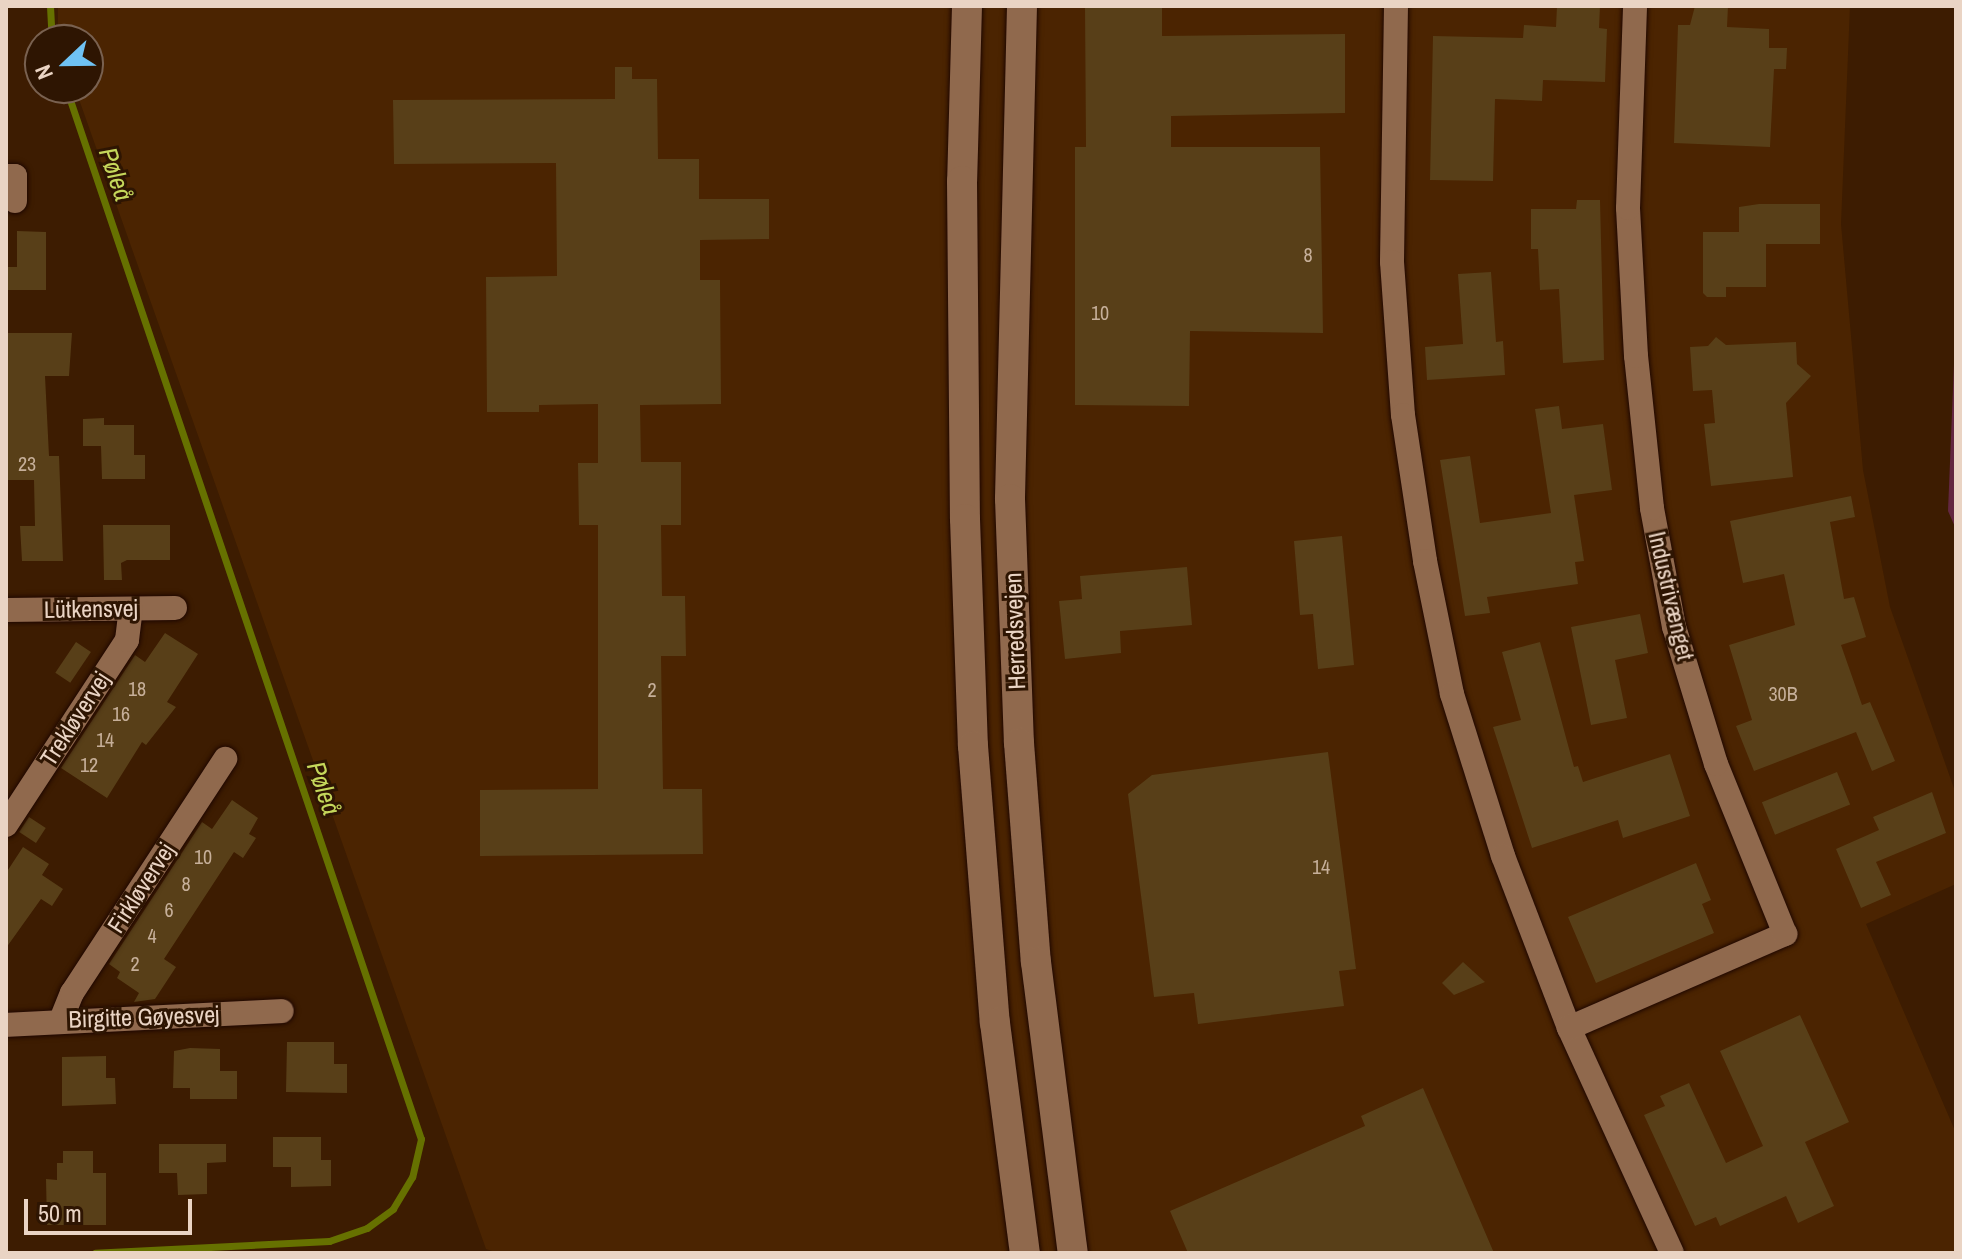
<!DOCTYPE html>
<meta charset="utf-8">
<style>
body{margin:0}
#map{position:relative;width:1962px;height:1259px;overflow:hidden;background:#3d1c01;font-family:"Archivo Narrow",sans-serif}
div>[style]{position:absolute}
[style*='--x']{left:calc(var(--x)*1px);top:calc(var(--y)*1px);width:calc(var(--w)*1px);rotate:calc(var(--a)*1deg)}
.built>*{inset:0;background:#4b2401}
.green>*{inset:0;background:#632740}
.stream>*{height:7px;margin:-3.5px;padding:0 3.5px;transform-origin:3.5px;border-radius:3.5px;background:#667100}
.building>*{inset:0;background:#583f18;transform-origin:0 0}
.roads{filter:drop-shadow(0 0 2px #1f0700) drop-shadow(0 0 2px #1f0700)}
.minor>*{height:24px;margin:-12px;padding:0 12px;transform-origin:12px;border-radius:12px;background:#90694d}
.tertiary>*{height:30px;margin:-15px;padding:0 15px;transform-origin:15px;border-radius:15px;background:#90694d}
span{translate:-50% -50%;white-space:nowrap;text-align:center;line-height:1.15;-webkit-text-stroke:6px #2e1502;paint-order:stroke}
.number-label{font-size:20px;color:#c6af99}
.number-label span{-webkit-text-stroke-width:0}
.street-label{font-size:24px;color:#ead4c4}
.water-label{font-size:26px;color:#c5d75b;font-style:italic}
.frame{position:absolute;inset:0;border:8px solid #ead4c4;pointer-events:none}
.north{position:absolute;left:24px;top:24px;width:80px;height:80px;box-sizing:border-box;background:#2e1502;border:2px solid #796150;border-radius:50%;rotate:248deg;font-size:22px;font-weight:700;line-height:32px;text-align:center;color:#ead4c4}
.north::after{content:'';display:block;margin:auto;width:28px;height:36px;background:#6fc2f4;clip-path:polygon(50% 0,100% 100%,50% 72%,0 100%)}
.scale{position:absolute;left:24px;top:1199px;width:168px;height:36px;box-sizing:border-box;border:4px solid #ead4c4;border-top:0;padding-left:10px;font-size:24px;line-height:28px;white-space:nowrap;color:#ead4c4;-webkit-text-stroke:6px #2e1502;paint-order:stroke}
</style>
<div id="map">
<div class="built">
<div style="clip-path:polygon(58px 6px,1850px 6px,1841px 224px,1863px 470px,1890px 607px,1956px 794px,1956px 884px,1866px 924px,1956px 1133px,1956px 1253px,498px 1253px,486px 1249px,75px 88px,88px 88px,88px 40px,58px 40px)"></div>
</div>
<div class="green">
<div style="clip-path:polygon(1956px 315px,1956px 529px,1948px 511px)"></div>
</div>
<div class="stream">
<div style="--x:50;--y:6;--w:34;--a:87"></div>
<div style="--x:66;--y:88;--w:1109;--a:71.34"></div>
<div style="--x:421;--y:1139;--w:39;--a:103"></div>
<div style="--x:412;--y:1177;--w:37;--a:121"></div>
<div style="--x:393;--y:1209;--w:32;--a:144"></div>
<div style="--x:367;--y:1228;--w:40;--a:161.1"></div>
<div style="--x:329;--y:1241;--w:234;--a:177.1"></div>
</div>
<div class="building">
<div style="clip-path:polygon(1085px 6px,1162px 6px,1162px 36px,1345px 34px,1345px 113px,1171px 116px,1171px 147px,1320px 147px,1323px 333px,1190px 331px,1189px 406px,1075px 405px,1075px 147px,1086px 147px)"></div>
<div style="clip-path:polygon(1557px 6px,1600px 6px,1599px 28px,1607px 29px,1605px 82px,1543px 80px,1542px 101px,1495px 99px,1493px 181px,1430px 180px,1433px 36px,1523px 38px,1524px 25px,1556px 27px)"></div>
<div style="clip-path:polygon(1695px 6px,1728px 6px,1727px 27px,1769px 29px,1769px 48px,1787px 48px,1786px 69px,1774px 69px,1770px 147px,1674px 143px,1678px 25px,1690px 25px)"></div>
<div style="clip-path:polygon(615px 67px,632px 67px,632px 79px,657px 79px,658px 159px,699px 159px,699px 199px,769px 199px,769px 239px,700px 240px,700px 280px,720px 280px,721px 404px,640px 405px,641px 462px,681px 462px,681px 525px,661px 525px,662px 596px,685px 596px,686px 656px,661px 656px,663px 789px,702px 789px,703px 854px,480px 856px,480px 790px,598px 789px,598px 525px,579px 525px,578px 463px,598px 463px,598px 404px,539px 405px,539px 412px,487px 412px,486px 277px,557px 276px,556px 163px,394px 164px,393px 100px,615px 99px)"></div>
<div style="clip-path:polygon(1577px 200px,1600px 200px,1604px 360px,1563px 363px,1559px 289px,1540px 290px,1538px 249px,1531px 249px,1531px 209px,1576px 209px)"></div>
<div style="clip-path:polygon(1759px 204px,1820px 204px,1820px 244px,1766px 244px,1766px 287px,1726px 287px,1726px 297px,1707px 297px,1703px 293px,1703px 232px,1739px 232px,1739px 207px)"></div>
<div style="clip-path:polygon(17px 231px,46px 232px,46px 290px,6px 290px,6px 267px,17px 267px)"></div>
<div style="clip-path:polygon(1491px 272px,1496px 342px,1503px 341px,1505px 375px,1427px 380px,1425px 347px,1463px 344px,1458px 274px)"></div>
<div style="clip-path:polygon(6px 333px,72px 333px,69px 376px,45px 376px,49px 456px,59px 456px,63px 561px,22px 561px,20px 526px,35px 526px,34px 480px,6px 480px)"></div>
<div style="clip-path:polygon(1716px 337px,1726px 345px,1796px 342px,1797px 364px,1811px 376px,1786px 403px,1793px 477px,1711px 486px,1704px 424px,1715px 423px,1712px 390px,1693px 391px,1690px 347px,1708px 346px)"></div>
<div style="clip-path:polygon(1559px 406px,1562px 429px,1603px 424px,1612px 490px,1574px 495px,1584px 561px,1575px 562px,1578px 584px,1487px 597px,1490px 613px,1465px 616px,1440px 460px,1470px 456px,1480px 523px,1551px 513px,1535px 409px)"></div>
<div style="clip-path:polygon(104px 418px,104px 425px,134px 425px,134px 455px,145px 455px,145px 479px,102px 479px,101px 446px,83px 446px,83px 419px)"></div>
<div style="clip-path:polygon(1851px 496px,1855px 517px,1830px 522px,1844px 599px,1854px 597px,1866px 637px,1841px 645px,1862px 705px,1870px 702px,1895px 761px,1872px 771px,1856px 732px,1754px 771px,1736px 726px,1752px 720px,1729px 645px,1795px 625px,1784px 574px,1743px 583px,1730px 521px)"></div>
<div style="clip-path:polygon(103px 525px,170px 525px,170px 560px,127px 560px,121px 563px,122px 580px,104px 580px)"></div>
<div style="clip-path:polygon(1342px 536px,1354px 665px,1318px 669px,1313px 614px,1300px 615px,1294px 541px)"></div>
<div style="clip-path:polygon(1187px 567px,1192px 625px,1120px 631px,1121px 653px,1065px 659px,1059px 601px,1082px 599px,1080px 576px)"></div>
<div style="clip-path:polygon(1640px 614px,1648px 653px,1615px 660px,1627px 718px,1591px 725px,1571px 627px)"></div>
<div style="clip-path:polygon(165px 633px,198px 654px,167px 702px,176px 707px,146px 745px,142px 742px,107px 798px,61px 768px,135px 655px,145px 662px)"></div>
<div style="left:76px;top:642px;width:18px;height:37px;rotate:34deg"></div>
<div style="clip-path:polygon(1540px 642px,1574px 767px,1578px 766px,1583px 782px,1670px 754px,1690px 816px,1623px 838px,1618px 820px,1532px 848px,1493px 727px,1521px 720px,1502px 652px)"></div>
<div style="clip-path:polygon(1328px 752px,1356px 969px,1339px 971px,1344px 1006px,1198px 1024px,1194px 993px,1154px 997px,1128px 794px,1152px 775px)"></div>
<div style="left:1837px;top:772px;width:35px;height:81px;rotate:68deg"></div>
<div style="clip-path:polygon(1932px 792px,1946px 833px,1876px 862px,1891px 895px,1861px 908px,1836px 849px,1879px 830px,1873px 817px)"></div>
<div style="clip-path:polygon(232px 800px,258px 818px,249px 834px,256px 838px,243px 858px,234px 852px,164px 959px,176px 967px,155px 999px,134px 1002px,139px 993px,117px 978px,120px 972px,109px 964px,202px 822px,212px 829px)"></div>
<div style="left:29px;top:817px;width:20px;height:18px;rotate:33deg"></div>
<div style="clip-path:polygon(23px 847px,49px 864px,42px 875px,63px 889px,52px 906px,41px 899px,6px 948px,6px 873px)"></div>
<div style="clip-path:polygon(1696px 863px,1711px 900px,1702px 904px,1714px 933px,1596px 983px,1568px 917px)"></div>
<div style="clip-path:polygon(1463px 962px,1485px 982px,1454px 995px,1442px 983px)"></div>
<div style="clip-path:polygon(1800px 1015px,1849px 1122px,1805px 1142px,1834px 1206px,1798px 1223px,1786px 1196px,1720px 1226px,1716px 1217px,1695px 1226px,1644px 1115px,1665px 1106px,1660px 1096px,1689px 1083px,1726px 1163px,1763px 1146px,1720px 1051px)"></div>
<div style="clip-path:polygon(287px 1042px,334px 1042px,334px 1064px,347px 1064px,347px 1093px,286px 1092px)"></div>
<div style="clip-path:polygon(190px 1048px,220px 1049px,220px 1071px,237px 1071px,237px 1099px,190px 1099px,190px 1088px,173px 1088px,174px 1051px)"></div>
<div style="clip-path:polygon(106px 1056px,106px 1078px,115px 1078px,116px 1104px,62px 1106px,62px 1057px)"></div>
<div style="clip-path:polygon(1423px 1088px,1494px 1253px,1188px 1253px,1170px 1211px,1365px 1126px,1361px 1116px)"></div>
<div style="clip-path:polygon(273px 1137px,321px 1137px,321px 1160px,331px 1160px,331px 1186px,291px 1187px,291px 1167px,273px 1167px)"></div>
<div style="clip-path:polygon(159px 1144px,226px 1144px,226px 1162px,207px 1163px,207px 1194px,178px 1195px,177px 1173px,159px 1173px)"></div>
<div style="clip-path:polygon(63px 1151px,93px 1151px,93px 1173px,106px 1173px,106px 1225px,47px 1225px,46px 1179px,57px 1180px,57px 1163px,63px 1163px)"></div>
</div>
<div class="roads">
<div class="minor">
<div style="--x:1396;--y:6;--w:256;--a:90.9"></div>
<div style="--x:1392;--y:262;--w:153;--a:85.9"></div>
<div style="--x:1403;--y:415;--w:148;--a:81.4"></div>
<div style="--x:1425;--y:561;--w:136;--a:78.5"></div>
<div style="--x:1452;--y:694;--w:170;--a:72.5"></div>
<div style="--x:1503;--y:856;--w:184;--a:69"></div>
<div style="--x:1569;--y:1028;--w:247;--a:65.4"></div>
<div style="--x:6;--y:176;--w:9;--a:0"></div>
<div style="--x:15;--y:176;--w:25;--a:90"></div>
<div style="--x:6;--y:610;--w:169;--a:-0.7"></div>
<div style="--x:6;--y:825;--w:221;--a:-56.8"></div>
<div style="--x:127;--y:640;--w:31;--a:-83"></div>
<div style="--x:61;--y:1020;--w:29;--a:-68"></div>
<div style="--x:72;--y:993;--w:280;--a:-56.8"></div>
<div style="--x:6;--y:1025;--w:276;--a:-2.9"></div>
<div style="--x:1569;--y:1028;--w:236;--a:-23.5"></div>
<div style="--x:1785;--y:934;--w:183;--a:-112.1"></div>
<div style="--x:1716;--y:764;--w:143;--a:-107"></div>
<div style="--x:1674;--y:627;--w:121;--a:-100.5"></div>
<div style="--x:1652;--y:508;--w:153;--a:-96"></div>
<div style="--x:1636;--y:356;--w:148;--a:-93.1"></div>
<div style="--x:1628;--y:208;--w:202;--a:-88"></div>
</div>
<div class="tertiary">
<div style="--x:967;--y:6;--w:175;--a:91.6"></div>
<div style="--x:962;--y:181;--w:338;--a:89.5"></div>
<div style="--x:965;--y:519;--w:227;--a:88"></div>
<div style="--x:973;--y:746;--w:278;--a:85.5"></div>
<div style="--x:995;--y:1023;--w:232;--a:82.6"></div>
<div style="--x:1022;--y:6;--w:493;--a:91.4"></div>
<div style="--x:1010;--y:499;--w:244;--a:87.9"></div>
<div style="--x:1019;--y:743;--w:220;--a:85.6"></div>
<div style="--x:1036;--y:962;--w:293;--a:82.8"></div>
</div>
</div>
<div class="number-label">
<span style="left:1308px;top:254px">8</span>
<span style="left:1100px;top:312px">10</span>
<span style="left:27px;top:463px">23</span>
<span style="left:137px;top:688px">18</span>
<span style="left:652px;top:689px">2</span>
<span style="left:1783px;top:693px">30B</span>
<span style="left:121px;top:713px">16</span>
<span style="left:105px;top:739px">14</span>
<span style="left:89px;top:764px">12</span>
<span style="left:203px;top:856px">10</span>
<span style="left:1321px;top:866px">14</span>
<span style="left:186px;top:883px">8</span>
<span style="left:169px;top:909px">6</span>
<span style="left:152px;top:935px">4</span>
<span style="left:135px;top:963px">2</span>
</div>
<div class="street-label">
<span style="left:1671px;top:596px;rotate:77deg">Industrivænget</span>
<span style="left:91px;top:609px;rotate:-1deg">Lütkensvej</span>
<span style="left:1015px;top:631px;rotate:-92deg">Herredsvejen</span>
<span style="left:75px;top:719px;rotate:-57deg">Trekløvervej</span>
<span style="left:141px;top:888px;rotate:-57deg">Firkløvervej</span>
<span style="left:144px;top:1017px;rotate:-2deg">Birgitte Gøyesvej</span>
</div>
<div class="water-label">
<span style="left:116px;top:174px;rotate:71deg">Pøleå</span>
<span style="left:324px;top:788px;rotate:71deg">Pøleå</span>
</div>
<div class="frame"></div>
<div class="north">N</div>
<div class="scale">50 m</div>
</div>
